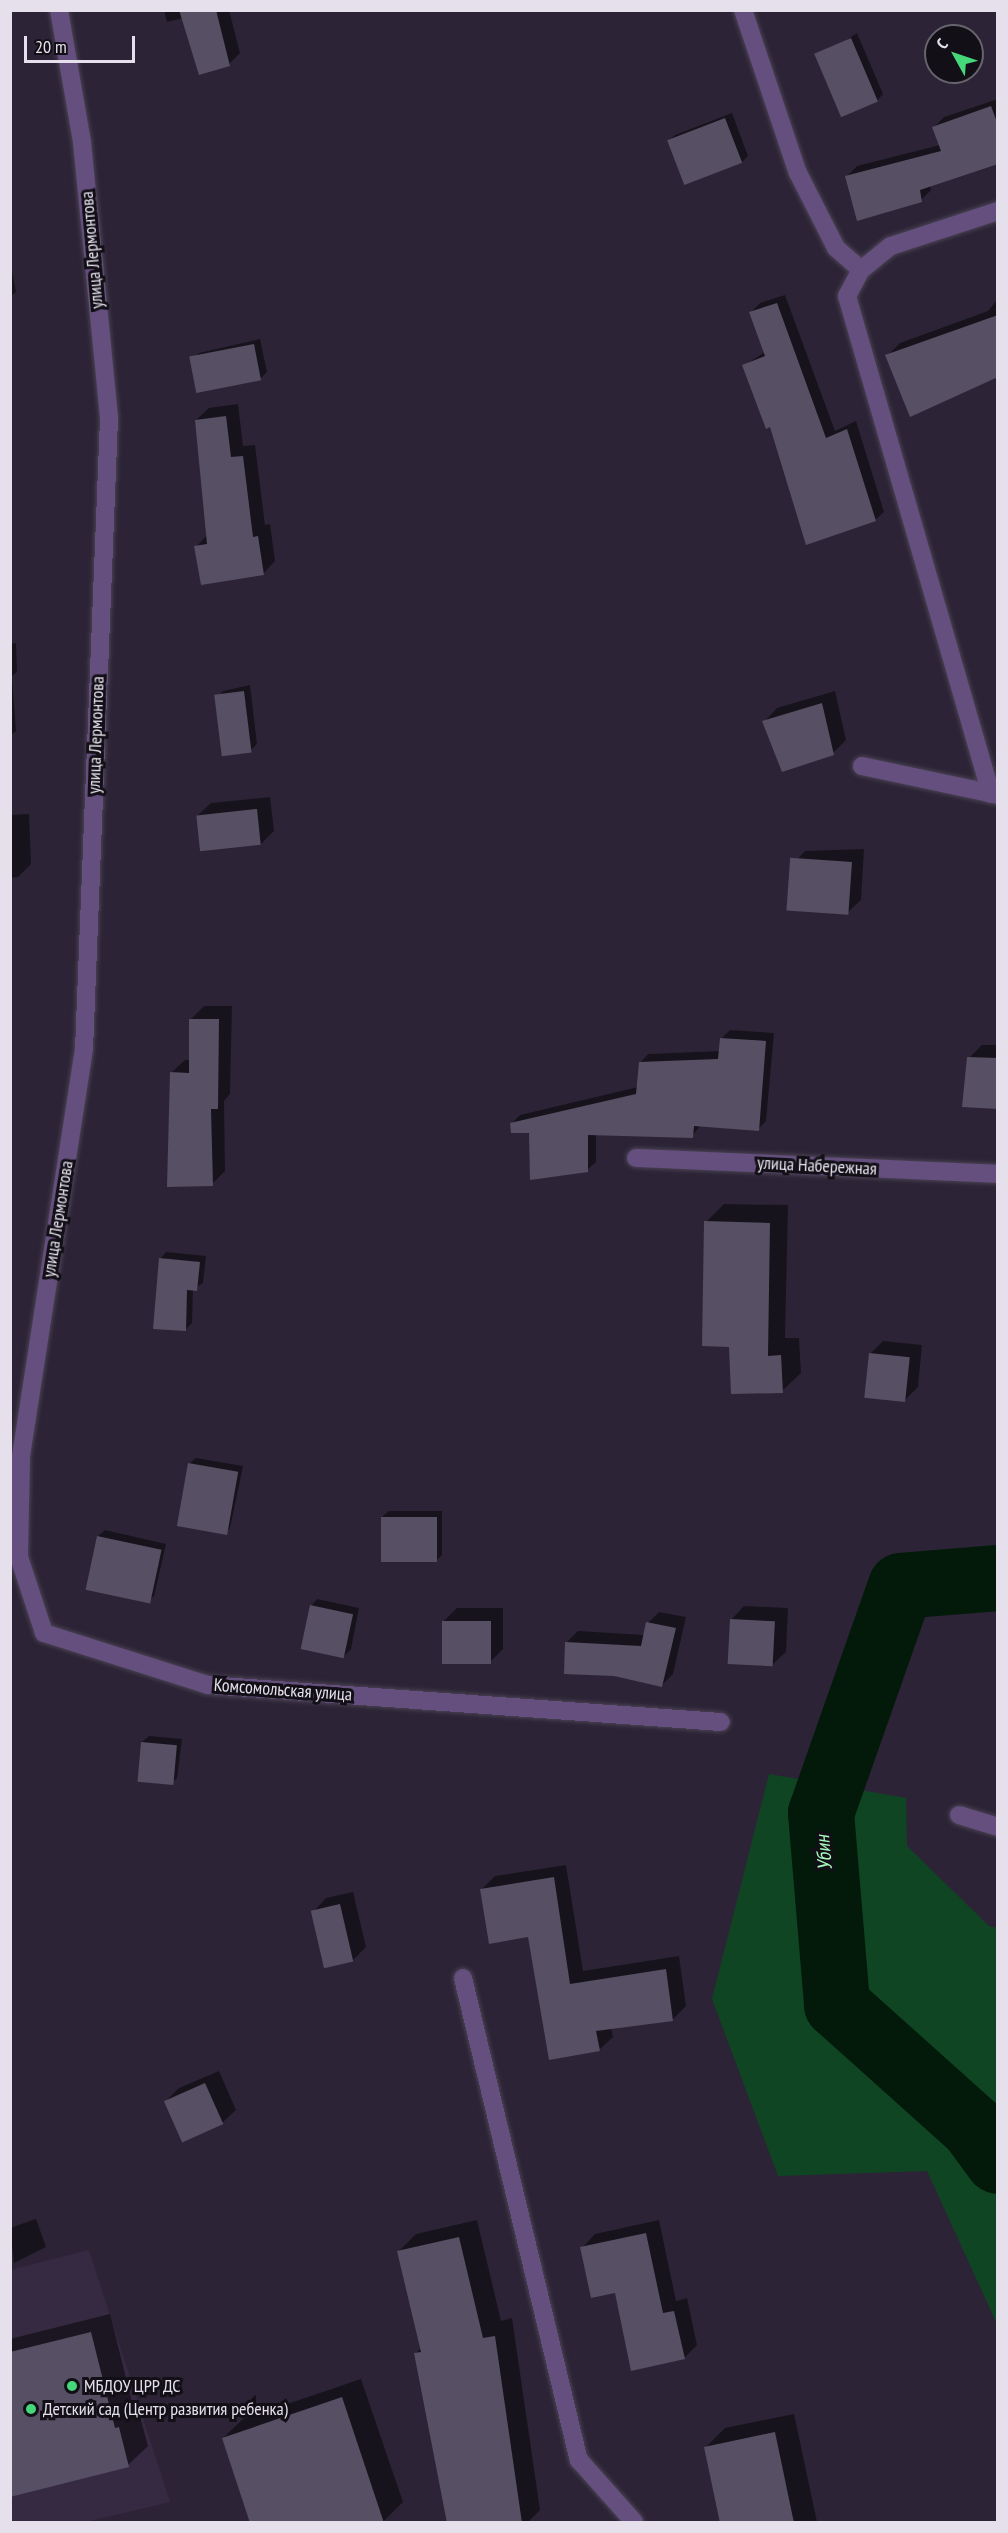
<!DOCTYPE html>
<meta charset="utf-8">
<style>
body{margin:0}
#map{position:relative;width:1008px;height:2533px;overflow:hidden;background:#2c2436;font-family:"PT Sans Narrow",sans-serif}
div>[style]{position:absolute}
[style*='--x']{left:calc(var(--x)*1px);top:calc(var(--y)*1px);width:calc(var(--w)*1px);rotate:calc(var(--a)*1deg)}
.built>*{inset:0;background:#352a42}
.green>*{inset:0;background:#0f4523}
.shadow>*{inset:0;background:#0007}
.river>*{height:66px;margin:-33px;padding:0 33px;transform-origin:33px;border-radius:33px;background:#031a0a}
.building>*{inset:0;background:#574f63;transform-origin:0 0}
.roads{filter:drop-shadow(0 0 2px #4a4253) drop-shadow(0 0 2px #4a4253)}
.lane>*{height:18px;margin:-9px;padding:0 9px;transform-origin:9px;border-radius:9px;background:#644f7e}
.street>*{height:18px;margin:-9px;padding:0 9px;transform-origin:9px;border-radius:9px;background:#644f7e}
.dots>*{width:16px;height:16px;translate:-50% -50%;box-sizing:border-box;border:3px solid #120f17;border-radius:50%}
span{translate:-50% -50%;white-space:nowrap;text-align:center;line-height:1.15;-webkit-text-stroke:6px #120f17;paint-order:stroke}
.street-label{font-size:18px;color:#e5e0ec}
.poi-label{font-size:18px;color:#e5e0ec}
.left{translate:0 -50%;text-align:left}
.water-label{font-size:20px;color:#aafbbe;font-style:italic}
.frame{position:absolute;inset:0;border:12px solid #e5e0ec;pointer-events:none}
.north{position:absolute;left:924px;top:24px;width:60px;height:60px;box-sizing:border-box;background:#120f17;border:2px solid #66636c;border-radius:50%;rotate:310deg;font-size:16px;font-weight:700;line-height:24px;text-align:center;color:#e5e0ec}
.north::after{content:'';display:block;margin:auto;width:21px;height:27px;background:#45d77a;clip-path:polygon(50% 0,100% 100%,50% 72%,0 100%)}
.scale{position:absolute;left:24px;top:36px;width:111px;height:27px;box-sizing:border-box;border:3px solid #e5e0ec;border-top:0;padding-left:8px;font-size:18px;line-height:21px;white-space:nowrap;color:#e5e0ec;-webkit-text-stroke:4px #120f17;paint-order:stroke}
</style>
<div id="map">
<div class="built">
<div style="clip-path:polygon(89px 2250px,170px 2502px,85px 2522px,11px 2522px,10px 2270px)"></div>
</div>
<div class="green">
<div style="clip-path:polygon(769px 1774px,906px 1798px,907px 1846px,989px 1926px,997px 1928px,997px 2324px,927px 2171px,778px 2176px,712px 1999px)"></div>
</div>
<div class="shadow">
<div style="clip-path:polygon(164px 10px,229px 10px,240px 53px,229px 64px,183px 18px,167px 22px)"></div>
<div style="clip-path:polygon(857px 33px,883px 94px,877px 101px,818px 59px)"></div>
<div style="clip-path:polygon(998px 99px,998px 162px,930px 185px,931px 190px,921px 200px,847px 176px,857px 166px,940px 145px,934px 127px,944px 117px)"></div>
<div style="clip-path:polygon(732px 113px,748px 156px,742px 162px,668px 141px,675px 135px)"></div>
<div style="clip-path:polygon(10px 261px,16px 292px,10px 297px)"></div>
<div style="clip-path:polygon(785px 295px,835px 431px,856px 421px,884px 512px,875px 520px,771px 425px,743px 366px,765px 352px,751px 312px,760px 303px)"></div>
<div style="clip-path:polygon(998px 299px,998px 358px,887px 356px,900px 343px,988px 311px)"></div>
<div style="clip-path:polygon(260px 339px,267px 372px,260px 379px,192px 359px,199px 353px)"></div>
<div style="clip-path:polygon(238px 404px,243px 446px,255px 445px,265px 525px,270px 524px,275px 561px,263px 574px,196px 547px,207px 535px,196px 420px,209px 408px)"></div>
<div style="clip-path:polygon(16px 643px,17px 672px,12px 676px,16px 731px,10px 736px,10px 644px)"></div>
<div style="clip-path:polygon(250px 685px,257px 744px,251px 750px,216px 698px,223px 691px)"></div>
<div style="clip-path:polygon(835px 691px,846px 740px,833px 753px,764px 722px,777px 708px)"></div>
<div style="clip-path:polygon(270px 797px,274px 831px,261px 844px,197px 816px,211px 803px)"></div>
<div style="clip-path:polygon(29px 814px,31px 864px,18px 877px,10px 878px,10px 815px)"></div>
<div style="clip-path:polygon(864px 849px,861px 900px,847px 913px,792px 865px,805px 851px)"></div>
<div style="clip-path:polygon(204px 1006px,232px 1006px,230px 1094px,224px 1101px,225px 1171px,212px 1184px,171px 1073px,185px 1060px,191px 1060px,190px 1020px)"></div>
<div style="clip-path:polygon(730px 1030px,774px 1033px,766px 1121px,758px 1129px,701px 1125px,692px 1136px,596px 1134px,596px 1162px,587px 1170px,512px 1123px,520px 1115px,638px 1087px,640px 1063px,648px 1054px,720px 1051px,722px 1038px)"></div>
<div style="clip-path:polygon(982px 1045px,998px 1045px,998px 1107px,969px 1058px)"></div>
<div style="clip-path:polygon(724px 1204px,788px 1205px,785px 1338px,799px 1338px,801px 1373px,782px 1391px,730px 1345px,706px 1222px)"></div>
<div style="clip-path:polygon(166px 1252px,206px 1256px,203px 1283px,193px 1289px,192px 1323px,186px 1329px,160px 1259px)"></div>
<div style="clip-path:polygon(883px 1341px,922px 1345px,918px 1387px,905px 1400px,870px 1354px)"></div>
<div style="clip-path:polygon(196px 1458px,243px 1466px,230px 1528px,224px 1534px,189px 1464px)"></div>
<div style="clip-path:polygon(389px 1511px,442px 1511px,442px 1555px,436px 1561px,382px 1517px)"></div>
<div style="clip-path:polygon(105px 1530px,166px 1544px,154px 1596px,148px 1602px,98px 1536px)"></div>
<div style="clip-path:polygon(317px 1599px,359px 1608px,351px 1649px,344px 1656px,311px 1606px)"></div>
<div style="clip-path:polygon(744px 1606px,788px 1608px,786px 1652px,772px 1665px,731px 1620px)"></div>
<div style="clip-path:polygon(457px 1608px,503px 1608px,503px 1649px,490px 1662px,444px 1621px)"></div>
<div style="clip-path:polygon(659px 1612px,686px 1617px,673px 1674px,662px 1685px,567px 1642px,578px 1631px,645px 1635px,648px 1623px)"></div>
<div style="clip-path:polygon(149px 1736px,182px 1739px,177px 1778px,171px 1784px,142px 1742px)"></div>
<div style="clip-path:polygon(566px 1865px,583px 1971px,679px 1956px,686px 2006px,672px 2020px,611px 2028px,613px 2037px,599px 2050px,530px 1935px,482px 1889px,495px 1876px)"></div>
<div style="clip-path:polygon(353px 1892px,366px 1947px,352px 1961px,313px 1912px,326px 1898px)"></div>
<div style="clip-path:polygon(219px 2071px,236px 2110px,222px 2123px,166px 2101px,179px 2088px)"></div>
<div style="clip-path:polygon(36px 2219px,46px 2247px,14px 2263px,10px 2228px)"></div>
<div style="clip-path:polygon(477px 2220px,501px 2321px,512px 2318px,540px 2510px,528px 2522px,449px 2522px,415px 2354px,421px 2348px,398px 2252px,416px 2234px)"></div>
<div style="clip-path:polygon(659px 2220px,676px 2301px,687px 2298px,697px 2345px,684px 2358px,617px 2291px,582px 2248px,595px 2234px)"></div>
<div style="clip-path:polygon(110px 2314px,134px 2410px,138px 2409px,148px 2446px,128px 2465px,10px 2495px,10px 2339px)"></div>
<div style="clip-path:polygon(361px 2379px,403px 2502px,383px 2522px,223px 2438px,243px 2419px)"></div>
<div style="clip-path:polygon(794px 2414px,817px 2522px,721px 2522px,705px 2448px,725px 2428px)"></div>
</div>
<div class="river">
<div style="--x:998;--y:1578;--w:97;--a:175.3"></div>
<div style="--x:901;--y:1586;--w:241;--a:109.4"></div>
<div style="--x:821;--y:1813;--w:193;--a:85.2"></div>
<div style="--x:837;--y:2005;--w:183;--a:41.9"></div>
<div style="--x:973;--y:2127;--w:42;--a:53.7"></div>
</div>
<div class="building">
<div style="clip-path:polygon(179px 10px,216px 10px,230px 66px,199px 75px)"></div>
<div style="left:851px;top:38px;width:69px;height:40px;rotate:67deg"></div>
<div style="clip-path:polygon(991px 106px,998px 125px,998px 164px,920px 190px,922px 202px,857px 221px,845px 176px,941px 151px,932px 127px)"></div>
<div style="left:725px;top:118px;width:48px;height:62px;rotate:69deg"></div>
<div style="clip-path:polygon(777px 303px,826px 438px,847px 429px,876px 521px,806px 545px,770px 427px,766px 429px,742px 365px,765px 356px,749px 312px)"></div>
<div style="clip-path:polygon(998px 315px,998px 377px,910px 417px,885px 355px)"></div>
<div style="left:254px;top:344px;width:37px;height:66px;rotate:79deg"></div>
<div style="clip-path:polygon(226px 416px,231px 457px,243px 456px,253px 537px,258px 536px,264px 575px,201px 585px,194px 546px,207px 544px,195px 420px)"></div>
<div style="left:244px;top:691px;width:62px;height:30px;rotate:83deg"></div>
<div style="clip-path:polygon(822px 703px,834px 755px,782px 772px,762px 721px)"></div>
<div style="left:257px;top:809px;width:36px;height:61px;rotate:84deg"></div>
<div style="left:852px;top:862px;width:53px;height:62px;rotate:94deg"></div>
<div style="clip-path:polygon(189px 1019px,219px 1019px,218px 1109px,211px 1109px,213px 1186px,167px 1187px,170px 1072px,189px 1073px)"></div>
<div style="clip-path:polygon(720px 1038px,766px 1041px,759px 1131px,694px 1126px,693px 1138px,588px 1135px,588px 1172px,530px 1180px,529px 1133px,511px 1133px,510px 1123px,636px 1094px,639px 1062px,718px 1059px)"></div>
<div style="clip-path:polygon(967px 1057px,998px 1058px,998px 1109px,962px 1107px)"></div>
<div style="clip-path:polygon(704px 1221px,770px 1223px,768px 1356px,781px 1355px,783px 1393px,731px 1394px,729px 1347px,702px 1346px)"></div>
<div style="clip-path:polygon(159px 1258px,200px 1262px,197px 1291px,187px 1290px,186px 1331px,153px 1329px)"></div>
<div style="left:869px;top:1353px;width:41px;height:45px;rotate:6deg"></div>
<div style="left:188px;top:1463px;width:51px;height:64px;rotate:10deg"></div>
<div style="left:381px;top:1517px;width:56px;height:45px"></div>
<div style="left:97px;top:1536px;width:66px;height:55px;rotate:12deg"></div>
<div style="left:310px;top:1605px;width:44px;height:45px;rotate:12deg"></div>
<div style="left:730px;top:1619px;width:45px;height:45px;rotate:3deg"></div>
<div style="left:442px;top:1621px;width:49px;height:43px"></div>
<div style="clip-path:polygon(646px 1622px,676px 1628px,662px 1687px,614px 1676px,564px 1674px,565px 1642px,641px 1646px)"></div>
<div style="left:141px;top:1742px;width:36px;height:40px;rotate:5deg"></div>
<div style="clip-path:polygon(554px 1877px,570px 1984px,666px 1969px,673px 2021px,596px 2031px,600px 2051px,549px 2060px,528px 1937px,489px 1944px,480px 1889px)"></div>
<div style="left:340px;top:1904px;width:59px;height:30px;rotate:77deg"></div>
<div style="left:205px;top:2083px;width:45px;height:45px;rotate:66deg"></div>
<div style="clip-path:polygon(646px 2233px,663px 2313px,674px 2311px,685px 2359px,631px 2371px,615px 2293px,591px 2298px,580px 2247px)"></div>
<div style="clip-path:polygon(459px 2237px,483px 2338px,495px 2336px,522px 2523px,447px 2523px,414px 2353px,421px 2352px,397px 2251px)"></div>
<div style="clip-path:polygon(91px 2332px,115px 2428px,119px 2427px,129px 2467px,10px 2497px,10px 2352px)"></div>
<div style="clip-path:polygon(342px 2397px,384px 2523px,250px 2523px,222px 2438px)"></div>
<div style="clip-path:polygon(775px 2432px,794px 2523px,720px 2523px,704px 2447px)"></div>
</div>
<div class="roads">
<div class="lane">
<div style="--x:743;--y:10;--w:172;--a:71.4"></div>
<div style="--x:798;--y:173;--w:84;--a:63.1"></div>
<div style="--x:836;--y:248;--w:33;--a:41"></div>
<div style="--x:862;--y:766;--w:139;--a:12"></div>
<div style="--x:991;--y:794;--w:518;--a:-106.13"></div>
<div style="--x:847;--y:296;--w:30;--a:-62"></div>
<div style="--x:861;--y:270;--w:38;--a:-39"></div>
<div style="--x:891;--y:246;--w:113;--a:-18.1"></div>
</div>
<div class="street">
<div style="--x:59;--y:10;--w:134;--a:80.1"></div>
<div style="--x:82;--y:142;--w:278;--a:84.4"></div>
<div style="--x:109;--y:419;--w:630;--a:92.27"></div>
<div style="--x:84;--y:1049;--w:414;--a:98.8"></div>
<div style="--x:21;--y:1458;--w:99;--a:91.2"></div>
<div style="--x:19;--y:1557;--w:80;--a:71.8"></div>
<div style="--x:44;--y:1633;--w:172;--a:17.6"></div>
<div style="--x:208;--y:1685;--w:514;--a:4.13"></div>
<div style="--x:636;--y:1158;--w:362;--a:2.5"></div>
<div style="--x:959;--y:1815;--w:41;--a:17.1"></div>
<div style="--x:463;--y:1978;--w:496;--a:76.5"></div>
<div style="--x:579;--y:2460;--w:83;--a:48.4"></div>
</div>
</div>
<div class="dots">
<div style="left:72px;top:2386px;background:#45d77a"></div>
<div style="left:31px;top:2409px;background:#45d77a"></div>
</div>
<div class="street-label">
<span style="left:92px;top:250px;rotate:-95deg">улица Лермонтова</span>
<span style="left:96px;top:735px;rotate:-88deg">улица Лермонтова</span>
<span style="left:817px;top:1166px;rotate:3deg">улица Набережная</span>
<span style="left:58px;top:1219px;rotate:-81deg">улица Лермонтова</span>
<span style="left:283px;top:1690px;rotate:4deg">Комсомольская улица</span>
</div>
<div class="poi-label">
<span class="left" style="left:84px;top:2386px">МБДОУ ЦРР ДС</span>
<span class="left" style="left:43px;top:2409px">Детский сад (Центр развития ребенка)</span>
</div>
<div class="water-label">
<span style="left:824px;top:1853px;rotate:-95deg">Убин</span>
</div>
<div class="frame"></div>
<div class="north">С</div>
<div class="scale">20 m</div>
</div>
